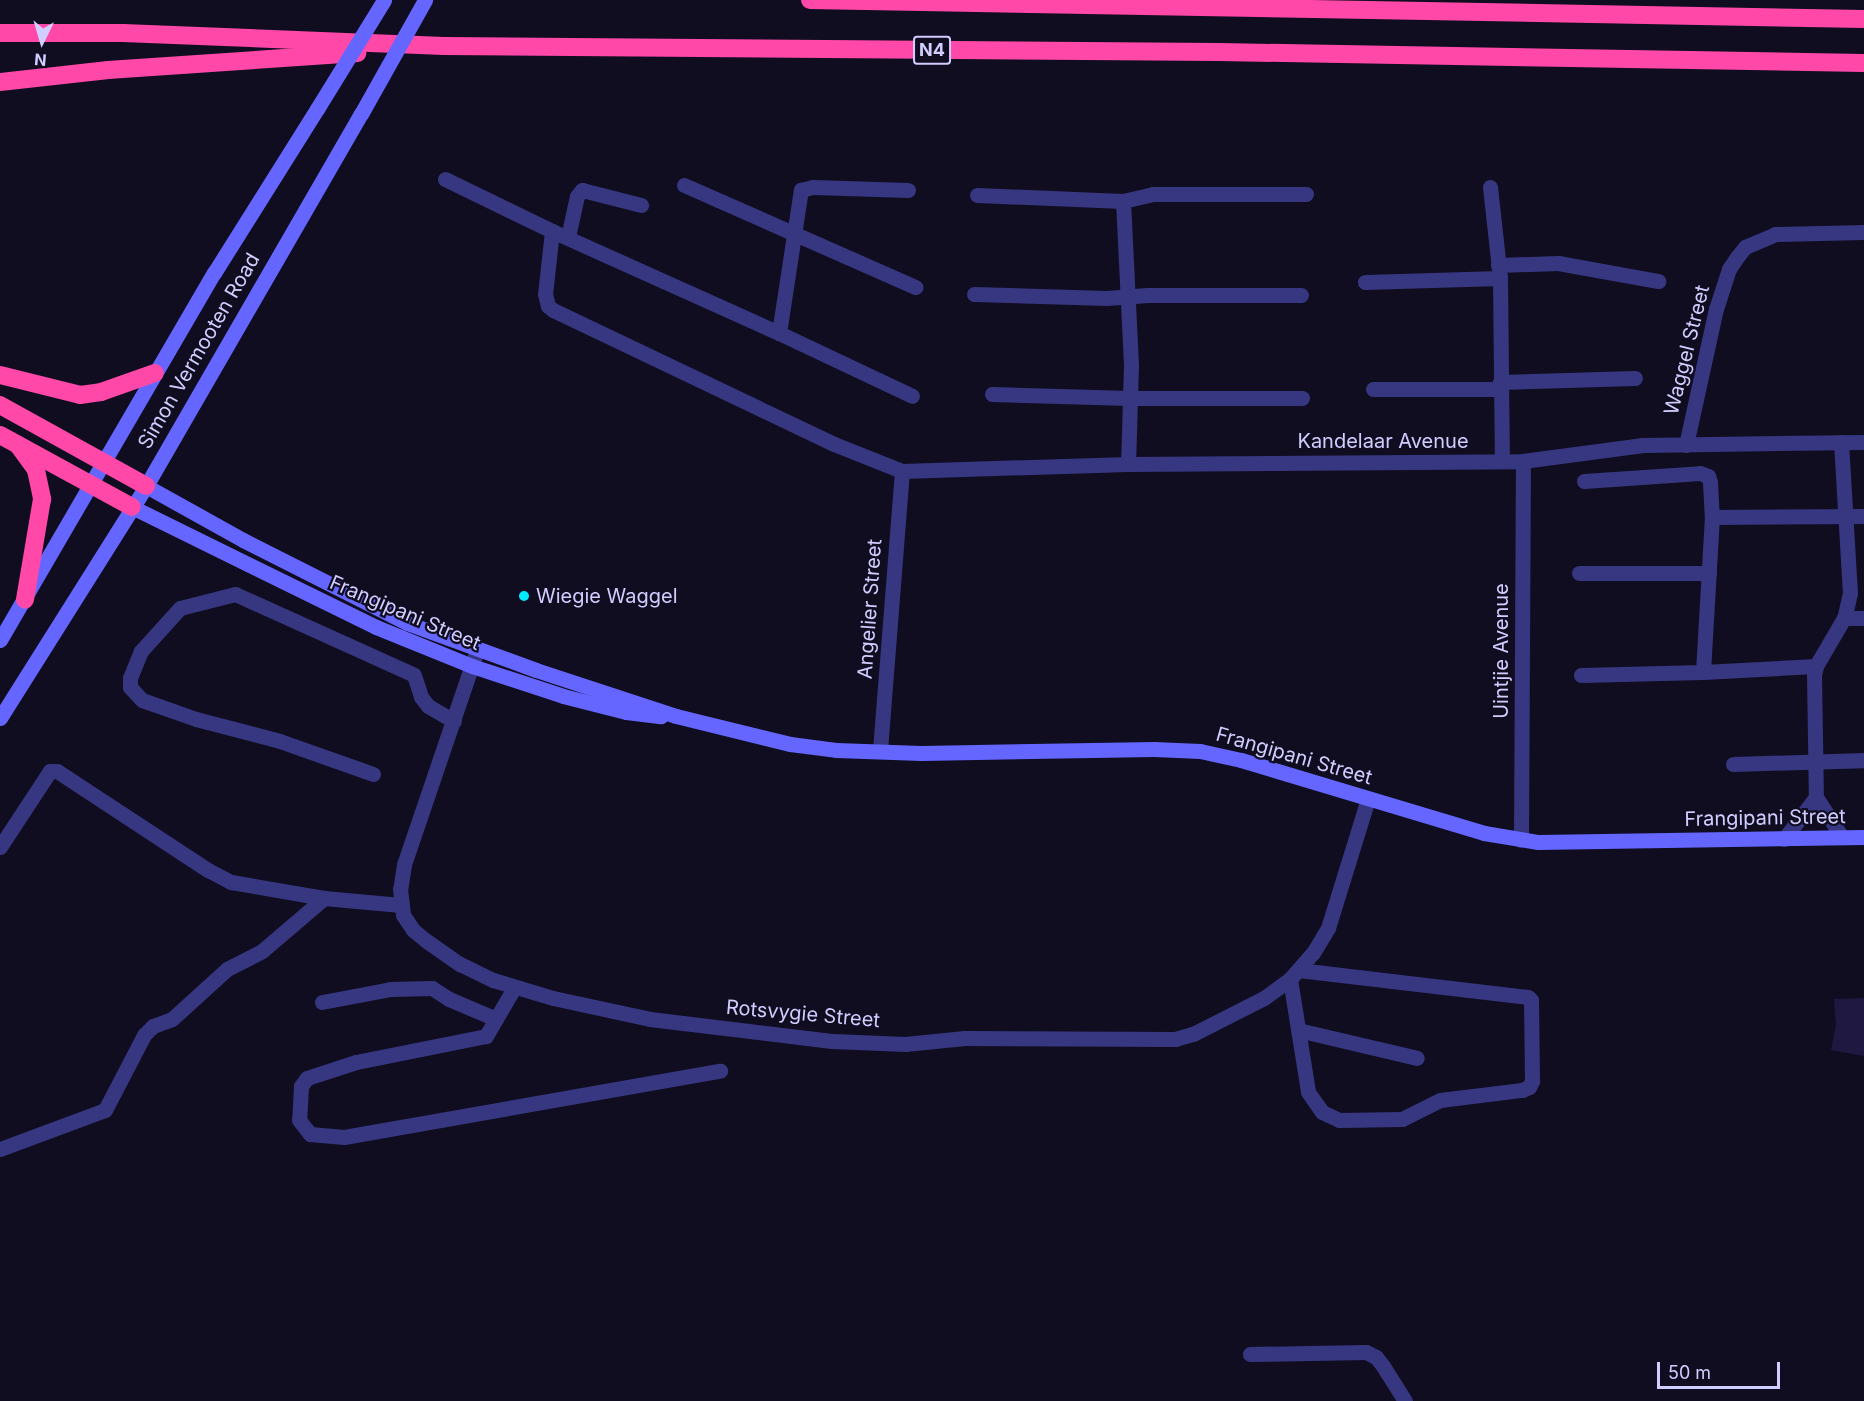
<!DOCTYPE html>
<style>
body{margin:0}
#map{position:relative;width:1864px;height:1401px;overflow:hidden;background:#100d21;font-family:Inter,sans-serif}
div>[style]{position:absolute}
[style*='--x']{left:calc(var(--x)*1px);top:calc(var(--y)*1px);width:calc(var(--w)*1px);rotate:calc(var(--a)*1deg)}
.building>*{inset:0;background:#1f1942}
.street>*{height:15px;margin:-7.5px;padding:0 7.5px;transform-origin:7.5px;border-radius:7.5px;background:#373781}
.secondary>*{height:15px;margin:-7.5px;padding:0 7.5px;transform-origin:7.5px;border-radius:7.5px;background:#6466ff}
.highway>*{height:18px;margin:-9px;padding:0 9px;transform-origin:9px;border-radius:9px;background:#ff48a7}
.secondary-bridge>*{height:15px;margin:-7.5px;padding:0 7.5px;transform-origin:7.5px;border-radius:7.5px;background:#6466ff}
.dots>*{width:16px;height:16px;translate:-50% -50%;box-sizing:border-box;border:3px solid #100d21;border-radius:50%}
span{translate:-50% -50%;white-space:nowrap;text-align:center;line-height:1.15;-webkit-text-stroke:4.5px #100d21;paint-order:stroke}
.shield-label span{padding:2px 4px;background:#100d21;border:2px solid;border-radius:4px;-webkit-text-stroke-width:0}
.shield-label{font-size:18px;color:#d1cdff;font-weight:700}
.street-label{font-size:20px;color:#d1cdff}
.poi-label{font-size:20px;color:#d1cdff}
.left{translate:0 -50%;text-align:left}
.north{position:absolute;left:12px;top:12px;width:60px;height:60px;-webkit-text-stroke:4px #100d21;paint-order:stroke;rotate:185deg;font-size:16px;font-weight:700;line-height:24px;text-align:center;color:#d1cdff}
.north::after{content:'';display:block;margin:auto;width:21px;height:27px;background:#d1cdff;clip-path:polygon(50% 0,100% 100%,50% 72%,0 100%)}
.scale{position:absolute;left:1657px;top:1362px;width:123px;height:27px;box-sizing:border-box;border:3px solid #d1cdff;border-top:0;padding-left:8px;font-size:18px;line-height:21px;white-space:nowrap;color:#d1cdff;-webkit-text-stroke:4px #100d21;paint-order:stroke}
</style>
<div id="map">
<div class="building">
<div style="clip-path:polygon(1864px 998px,1864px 1056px,1831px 1050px,1836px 1025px,1834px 999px)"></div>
</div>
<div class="street">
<div style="--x:445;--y:179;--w:119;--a:25.9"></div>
<div style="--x:552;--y:231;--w:63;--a:96.3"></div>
<div style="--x:545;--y:294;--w:12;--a:76"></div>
<div style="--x:548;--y:306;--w:6;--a:39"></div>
<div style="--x:553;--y:310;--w:311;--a:25.5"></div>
<div style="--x:834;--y:444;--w:73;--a:21.7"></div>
<div style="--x:902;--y:471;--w:226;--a:-1.8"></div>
<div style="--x:1128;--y:464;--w:395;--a:-0.4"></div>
<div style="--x:1523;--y:461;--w:121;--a:-7.6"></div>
<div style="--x:1643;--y:445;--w:221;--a:-0.8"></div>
<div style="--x:684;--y:185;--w:253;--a:23.8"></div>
<div style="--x:1490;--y:187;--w:92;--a:83.7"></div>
<div style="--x:1500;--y:278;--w:183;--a:89.4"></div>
<div style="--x:977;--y:195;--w:146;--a:2.4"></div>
<div style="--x:1123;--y:201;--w:164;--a:87.2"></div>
<div style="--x:1131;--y:365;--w:99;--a:91.7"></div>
<div style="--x:1123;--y:201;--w:31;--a:-13"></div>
<div style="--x:1153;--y:194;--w:153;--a:0"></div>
<div style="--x:552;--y:231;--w:249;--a:24.2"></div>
<div style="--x:779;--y:333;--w:147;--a:25.3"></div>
<div style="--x:568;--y:237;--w:42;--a:-77.6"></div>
<div style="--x:577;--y:196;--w:8;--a:-50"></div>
<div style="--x:582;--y:190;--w:61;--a:14.3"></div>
<div style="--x:1498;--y:265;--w:60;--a:-1.9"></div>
<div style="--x:1558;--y:263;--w:102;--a:10.2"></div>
<div style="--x:1365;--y:282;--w:135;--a:-1.7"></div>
<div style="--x:974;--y:294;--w:132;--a:1.7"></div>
<div style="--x:1106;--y:298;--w:42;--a:-4.1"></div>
<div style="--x:1148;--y:295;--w:153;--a:0"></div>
<div style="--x:779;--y:333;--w:145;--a:-81.3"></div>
<div style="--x:801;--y:190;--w:12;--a:-14"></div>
<div style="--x:813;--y:187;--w:95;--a:1.8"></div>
<div style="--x:1500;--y:382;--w:135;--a:-1.7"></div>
<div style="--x:1373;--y:389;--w:127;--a:0"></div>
<div style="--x:992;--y:394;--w:137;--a:1.7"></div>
<div style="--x:1129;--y:398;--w:173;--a:0"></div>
<div style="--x:1841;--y:442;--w:151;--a:86.6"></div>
<div style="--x:1850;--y:593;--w:26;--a:103"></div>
<div style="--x:1844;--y:618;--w:56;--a:120.3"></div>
<div style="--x:1816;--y:666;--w:9;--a:103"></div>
<div style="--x:1814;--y:675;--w:122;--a:89.1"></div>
<div style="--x:1816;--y:797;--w:48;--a:57"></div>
<div style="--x:1686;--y:445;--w:139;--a:-77.6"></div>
<div style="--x:1716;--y:309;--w:42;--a:-72"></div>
<div style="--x:1729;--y:269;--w:14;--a:-56"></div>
<div style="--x:1737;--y:257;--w:13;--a:-51"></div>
<div style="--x:1745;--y:247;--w:33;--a:-23"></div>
<div style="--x:1775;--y:234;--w:89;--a:-1.3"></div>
<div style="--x:1584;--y:481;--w:116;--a:-3.9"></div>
<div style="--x:1700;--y:473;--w:9;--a:21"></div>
<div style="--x:1708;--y:476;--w:6;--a:72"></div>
<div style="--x:1710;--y:482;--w:35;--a:87"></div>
<div style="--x:1712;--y:517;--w:152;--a:-0.4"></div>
<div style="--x:1579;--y:573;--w:130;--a:0"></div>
<div style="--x:1844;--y:618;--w:20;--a:0"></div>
<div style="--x:477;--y:650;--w:227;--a:108.8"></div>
<div style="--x:404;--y:865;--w:24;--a:99"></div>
<div style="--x:400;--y:889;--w:26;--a:83"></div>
<div style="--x:403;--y:915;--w:18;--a:56"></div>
<div style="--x:413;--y:930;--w:19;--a:39"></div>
<div style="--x:428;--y:942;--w:39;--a:35"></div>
<div style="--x:460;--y:964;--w:37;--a:26"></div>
<div style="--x:493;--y:980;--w:63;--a:16.7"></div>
<div style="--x:553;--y:998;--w:99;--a:12.2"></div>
<div style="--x:650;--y:1019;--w:183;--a:6.9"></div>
<div style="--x:832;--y:1041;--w:73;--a:2.4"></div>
<div style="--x:905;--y:1044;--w:60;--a:-5.7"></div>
<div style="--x:965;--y:1038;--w:210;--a:0.3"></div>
<div style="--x:1175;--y:1039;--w:19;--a:-16"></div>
<div style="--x:1193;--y:1034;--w:80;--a:-26.9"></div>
<div style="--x:1264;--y:998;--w:32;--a:-36"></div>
<div style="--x:1290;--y:979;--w:35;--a:-49"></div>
<div style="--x:1313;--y:953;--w:29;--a:-59"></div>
<div style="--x:1328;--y:928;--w:135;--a:-72.8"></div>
<div style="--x:1703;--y:672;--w:113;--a:-3"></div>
<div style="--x:1581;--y:675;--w:122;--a:-1.4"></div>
<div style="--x:1703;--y:672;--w:155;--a:-86.7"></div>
<div style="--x:880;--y:750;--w:280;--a:-85.5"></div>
<div style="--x:1733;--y:764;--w:131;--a:-1.7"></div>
<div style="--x:373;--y:774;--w:99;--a:-160.5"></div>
<div style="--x:280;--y:741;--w:87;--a:-165.3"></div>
<div style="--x:196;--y:719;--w:57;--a:-160.6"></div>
<div style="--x:142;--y:700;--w:18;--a:-133"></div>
<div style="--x:130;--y:687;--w:9;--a:-90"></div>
<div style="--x:130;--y:678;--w:29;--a:-68"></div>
<div style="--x:141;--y:651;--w:58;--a:-47.8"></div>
<div style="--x:180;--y:608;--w:57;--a:-14.3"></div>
<div style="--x:235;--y:594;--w:196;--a:24.3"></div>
<div style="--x:414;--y:675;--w:23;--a:72"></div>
<div style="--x:421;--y:697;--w:11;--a:52"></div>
<div style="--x:428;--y:706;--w:30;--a:30"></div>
<div style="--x:1784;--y:839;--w:53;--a:-52.7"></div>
<div style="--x:1521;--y:840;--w:379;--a:-89.7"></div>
<div style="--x:0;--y:847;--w:91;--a:-56.7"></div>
<div style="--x:50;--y:771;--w:7;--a:0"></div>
<div style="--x:57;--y:771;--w:181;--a:33.3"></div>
<div style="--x:208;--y:870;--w:26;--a:28"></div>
<div style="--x:231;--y:882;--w:94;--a:9.8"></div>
<div style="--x:324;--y:898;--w:77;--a:5.2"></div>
<div style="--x:1290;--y:979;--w:114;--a:80.9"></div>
<div style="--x:1308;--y:1092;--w:24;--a:55"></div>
<div style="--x:1322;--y:1112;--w:19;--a:25"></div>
<div style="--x:1339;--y:1120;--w:63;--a:-0.9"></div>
<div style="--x:1402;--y:1119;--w:42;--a:-26.6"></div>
<div style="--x:1440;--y:1100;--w:83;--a:-7"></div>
<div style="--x:1522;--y:1090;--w:8;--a:-23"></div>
<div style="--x:1529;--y:1087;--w:7;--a:-63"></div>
<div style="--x:1532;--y:1081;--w:81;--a:-90.7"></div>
<div style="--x:1531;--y:1000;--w:4;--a:-135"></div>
<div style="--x:1528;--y:997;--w:231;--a:-173.3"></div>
<div style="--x:514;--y:988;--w:56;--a:120.3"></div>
<div style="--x:486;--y:1036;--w:133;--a:168.7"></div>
<div style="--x:356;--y:1062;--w:52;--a:161.9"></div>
<div style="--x:307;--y:1078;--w:10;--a:127"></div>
<div style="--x:301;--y:1086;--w:34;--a:93"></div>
<div style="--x:299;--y:1120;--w:18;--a:52"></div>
<div style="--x:310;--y:1134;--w:34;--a:5"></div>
<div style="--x:344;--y:1137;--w:382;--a:-10"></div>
<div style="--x:322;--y:1002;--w:70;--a:-10.7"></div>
<div style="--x:391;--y:989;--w:41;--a:-1.4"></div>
<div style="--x:432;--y:988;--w:20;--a:33"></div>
<div style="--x:449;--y:999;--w:51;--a:23.1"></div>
<div style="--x:1298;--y:1030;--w:122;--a:13.2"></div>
<div style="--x:0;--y:1149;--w:112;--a:-20.4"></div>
<div style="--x:105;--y:1110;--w:85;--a:-62.5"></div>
<div style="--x:144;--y:1035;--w:13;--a:-45"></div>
<div style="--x:153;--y:1026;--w:20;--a:-20"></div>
<div style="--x:172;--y:1019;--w:74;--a:-42.3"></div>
<div style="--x:227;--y:969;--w:39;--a:-27"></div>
<div style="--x:262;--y:951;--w:82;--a:-40.5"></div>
<div style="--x:1250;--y:1354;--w:116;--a:-1"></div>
<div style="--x:1366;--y:1352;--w:11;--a:27"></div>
<div style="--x:1376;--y:1357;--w:11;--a:52"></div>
<div style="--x:1383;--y:1366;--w:41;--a:57.8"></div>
</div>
<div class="secondary">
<div style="--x:146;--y:486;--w:111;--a:29.1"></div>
<div style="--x:243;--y:540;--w:184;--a:26.8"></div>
<div style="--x:407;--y:623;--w:137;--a:20"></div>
<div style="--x:536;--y:670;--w:147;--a:18.2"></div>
<div style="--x:676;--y:716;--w:117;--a:13.8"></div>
<div style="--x:790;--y:744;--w:46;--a:7.4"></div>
<div style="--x:836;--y:750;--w:85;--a:2"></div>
<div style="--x:921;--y:753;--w:233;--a:-1"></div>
<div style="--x:1154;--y:749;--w:46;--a:2.5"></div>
<div style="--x:1200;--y:751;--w:42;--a:12.4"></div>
<div style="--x:1241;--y:760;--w:254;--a:16.7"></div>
<div style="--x:1484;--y:833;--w:55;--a:9.5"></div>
<div style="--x:1538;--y:842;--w:326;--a:-0.9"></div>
<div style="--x:132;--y:507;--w:272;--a:26.2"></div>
<div style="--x:376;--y:627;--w:104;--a:22.1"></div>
<div style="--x:472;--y:666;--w:96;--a:18.2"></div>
<div style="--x:563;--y:696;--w:65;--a:14.3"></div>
<div style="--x:626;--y:712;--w:35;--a:7"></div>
<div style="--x:0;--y:640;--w:425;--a:-59.8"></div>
<div style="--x:214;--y:273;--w:194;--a:-57.9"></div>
<div style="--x:0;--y:718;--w:274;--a:-57.8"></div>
<div style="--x:146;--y:486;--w:430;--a:-60"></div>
</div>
<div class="highway">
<div style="--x:810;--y:0;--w:1054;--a:1.03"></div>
<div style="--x:0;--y:33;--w:123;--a:0"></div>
<div style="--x:123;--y:33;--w:321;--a:2.3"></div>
<div style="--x:444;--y:46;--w:775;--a:0.44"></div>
<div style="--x:1219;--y:52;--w:645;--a:0.98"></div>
<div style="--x:0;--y:82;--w:109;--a:-6.3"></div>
<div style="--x:108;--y:70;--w:250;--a:-3.9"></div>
<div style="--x:0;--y:375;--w:82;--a:14"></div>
<div style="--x:80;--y:395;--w:21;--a:-8"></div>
<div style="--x:101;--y:392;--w:57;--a:-19.4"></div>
<div style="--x:0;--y:405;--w:167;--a:29"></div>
<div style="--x:0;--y:435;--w:150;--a:28.6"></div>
<div style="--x:18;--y:445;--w:31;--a:54"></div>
<div style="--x:36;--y:470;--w:30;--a:78"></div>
<div style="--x:42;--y:499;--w:102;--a:99.6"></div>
</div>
<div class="secondary-bridge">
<div style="--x:317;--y:109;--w:128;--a:-58.4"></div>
<div style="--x:361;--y:114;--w:131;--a:-60.7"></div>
</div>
<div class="dots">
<div style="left:524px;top:596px;background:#00e9f8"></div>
</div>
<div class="shield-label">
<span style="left:932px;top:50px">N4</span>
</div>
<div class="street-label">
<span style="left:1687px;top:350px;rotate:-76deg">Waggel Street</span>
<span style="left:199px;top:351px;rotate:-60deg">Simon Vermooten Road</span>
<span style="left:1383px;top:441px">Kandelaar Avenue</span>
<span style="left:870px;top:609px;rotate:-86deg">Angelier Street</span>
<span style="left:405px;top:613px;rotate:23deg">Frangipani Street</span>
<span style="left:1501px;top:651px;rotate:-90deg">Uintjie Avenue</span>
<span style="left:1294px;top:756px;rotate:16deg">Frangipani Street</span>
<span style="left:1765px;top:818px;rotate:-1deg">Frangipani Street</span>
<span style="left:803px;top:1014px;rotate:5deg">Rotsvygie Street</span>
</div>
<div class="poi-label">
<span class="left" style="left:536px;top:596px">Wiegie Waggel</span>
</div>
<div class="north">N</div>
<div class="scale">50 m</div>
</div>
